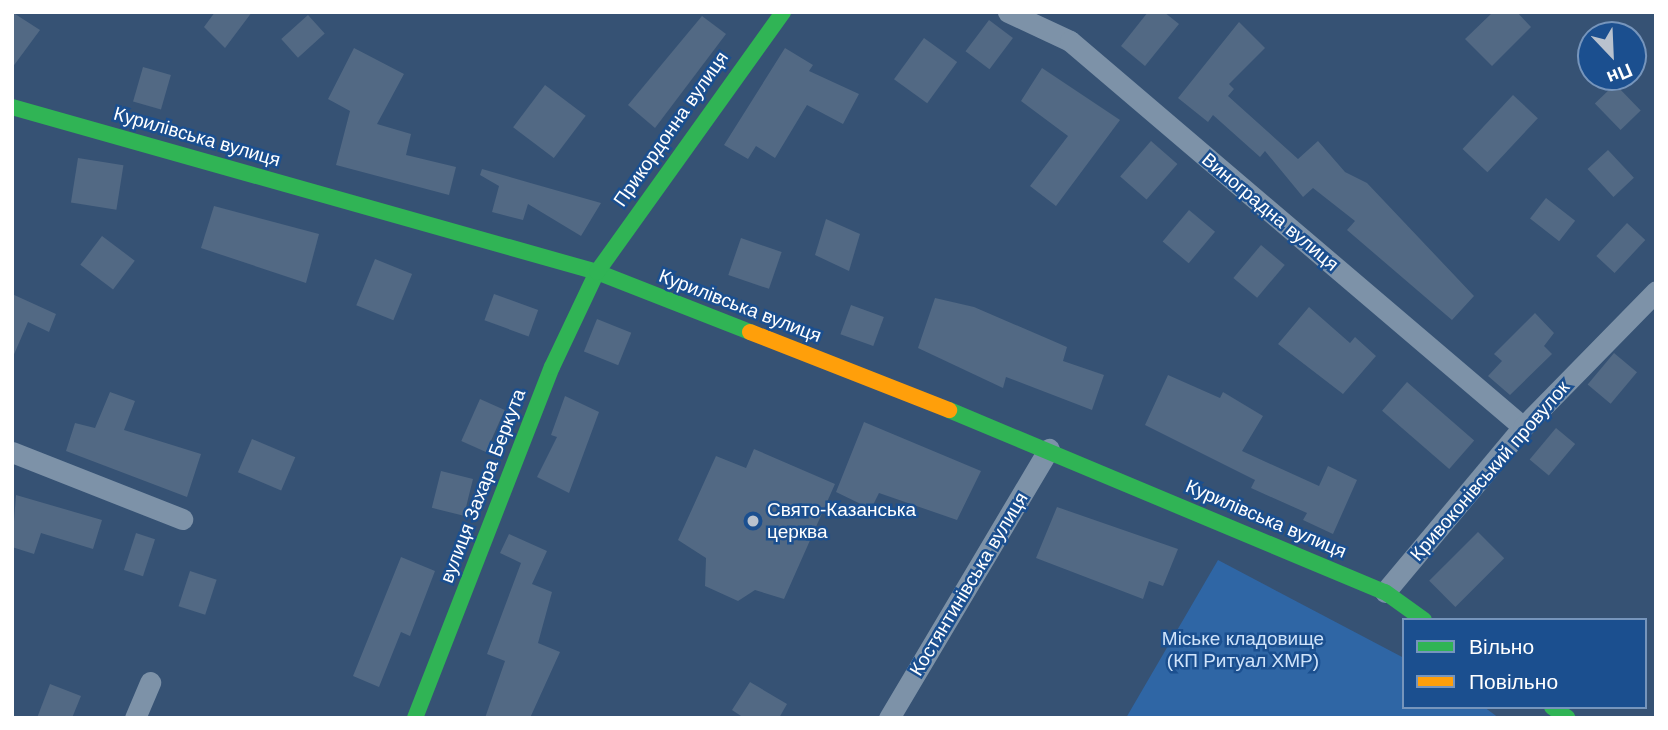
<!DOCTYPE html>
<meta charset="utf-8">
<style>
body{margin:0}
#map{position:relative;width:1668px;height:730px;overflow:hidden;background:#365274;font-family:Helvetica,sans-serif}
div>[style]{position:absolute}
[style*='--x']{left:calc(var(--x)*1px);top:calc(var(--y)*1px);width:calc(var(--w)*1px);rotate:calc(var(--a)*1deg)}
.green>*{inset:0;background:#2f66a5}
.building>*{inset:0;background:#526984;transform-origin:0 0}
.street>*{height:21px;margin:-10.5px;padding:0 10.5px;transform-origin:10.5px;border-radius:10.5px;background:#7d92a8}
.fast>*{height:16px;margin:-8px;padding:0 8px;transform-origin:8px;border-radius:8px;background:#30b455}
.slow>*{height:16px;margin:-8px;padding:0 8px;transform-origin:8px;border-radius:8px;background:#ff9f0a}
.dots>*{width:19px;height:19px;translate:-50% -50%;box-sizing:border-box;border:4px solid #1b4f8f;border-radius:50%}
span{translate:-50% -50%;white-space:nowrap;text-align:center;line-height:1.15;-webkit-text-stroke:5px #1b4f8f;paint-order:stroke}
.street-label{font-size:19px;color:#fff}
.poi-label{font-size:19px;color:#fff}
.left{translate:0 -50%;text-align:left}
.park-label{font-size:19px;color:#cfe3fa}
.frame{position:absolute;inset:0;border:14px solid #fff;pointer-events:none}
.legend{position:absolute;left:1402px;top:618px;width:245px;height:91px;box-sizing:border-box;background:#1b4f8f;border:2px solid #7695bc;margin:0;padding:9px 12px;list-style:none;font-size:21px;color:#fff}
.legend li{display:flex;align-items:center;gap:14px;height:35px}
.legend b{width:35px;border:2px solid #7695bc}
.north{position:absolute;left:1577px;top:21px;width:70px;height:70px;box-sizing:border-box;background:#1b4f8f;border:2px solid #7695bc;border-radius:50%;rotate:157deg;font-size:19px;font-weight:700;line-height:28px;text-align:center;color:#fff}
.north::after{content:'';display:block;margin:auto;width:24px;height:32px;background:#b9c2ce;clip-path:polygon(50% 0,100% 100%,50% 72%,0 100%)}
</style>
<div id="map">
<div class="green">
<div style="clip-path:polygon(1218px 560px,1404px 658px,1404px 707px,1484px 707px,1499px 718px,1126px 718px)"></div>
</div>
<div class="building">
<div style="clip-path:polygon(12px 12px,40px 30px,12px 68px)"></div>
<div style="clip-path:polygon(215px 12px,252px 12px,225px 48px,204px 27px)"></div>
<div style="clip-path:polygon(1148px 12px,1164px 12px,1179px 24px,1145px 66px,1121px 46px)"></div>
<div style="clip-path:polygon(1493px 12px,1517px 12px,1531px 27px,1492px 66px,1465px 39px)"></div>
<div style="left:308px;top:15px;width:25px;height:36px;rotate:48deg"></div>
<div style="clip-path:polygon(702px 16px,726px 34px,655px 128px,628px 105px)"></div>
<div style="left:989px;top:20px;width:30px;height:39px;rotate:37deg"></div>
<div style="clip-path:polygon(1239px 22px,1265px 48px,1229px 84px,1234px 89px,1228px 96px,1298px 159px,1318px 141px,1345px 172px,1367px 183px,1474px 296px,1452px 320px,1347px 230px,1355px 221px,1313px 188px,1303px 197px,1265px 151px,1260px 157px,1213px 115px,1208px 122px,1178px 98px)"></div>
<div style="left:924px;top:38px;width:41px;height:51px;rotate:36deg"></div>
<div style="clip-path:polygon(354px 48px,404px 74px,377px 124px,411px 134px,406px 155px,456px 167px,449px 195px,336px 165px,350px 111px,328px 99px)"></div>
<div style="clip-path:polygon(785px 48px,813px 65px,809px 71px,859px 94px,843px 124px,807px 105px,775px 158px,756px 146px,748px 159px,724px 145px)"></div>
<div style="left:143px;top:67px;width:29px;height:36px;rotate:16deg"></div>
<div style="clip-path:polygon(1042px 68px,1120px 120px,1056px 206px,1030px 186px,1068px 136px,1021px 101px)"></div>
<div style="left:1615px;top:84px;width:37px;height:28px;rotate:46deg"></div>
<div style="left:545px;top:85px;width:51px;height:53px;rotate:37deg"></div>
<div style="left:1513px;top:95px;width:34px;height:74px;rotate:43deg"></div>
<div style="left:1151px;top:141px;width:35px;height:47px;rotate:41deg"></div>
<div style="left:1608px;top:150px;width:38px;height:28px;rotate:47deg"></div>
<div style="left:78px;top:158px;width:46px;height:45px;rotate:9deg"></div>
<div style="clip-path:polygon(482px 169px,534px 184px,601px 203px,581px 236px,528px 204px,523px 220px,492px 212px,499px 186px,480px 175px)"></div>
<div style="left:1546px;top:198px;width:37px;height:26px;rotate:38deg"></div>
<div style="clip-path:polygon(214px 206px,319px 234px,306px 283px,201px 248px)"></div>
<div style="left:1189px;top:210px;width:34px;height:41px;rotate:40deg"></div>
<div style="clip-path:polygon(826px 219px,860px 234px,849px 271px,815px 255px)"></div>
<div style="left:1627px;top:223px;width:25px;height:45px;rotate:43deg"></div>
<div style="left:102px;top:236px;width:41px;height:36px;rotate:37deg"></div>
<div style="left:741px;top:238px;width:43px;height:39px;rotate:19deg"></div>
<div style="left:1261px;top:245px;width:31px;height:43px;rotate:40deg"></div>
<div style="left:375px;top:259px;width:40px;height:50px;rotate:22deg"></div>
<div style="clip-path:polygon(12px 294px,56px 314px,49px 332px,28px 322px,12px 359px)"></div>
<div style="left:494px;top:294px;width:47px;height:28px;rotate:20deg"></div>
<div style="clip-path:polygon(935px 298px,974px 307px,1067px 347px,1063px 361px,1104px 375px,1092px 410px,1006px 377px,1003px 388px,918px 348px)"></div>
<div style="left:851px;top:305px;width:35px;height:31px;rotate:20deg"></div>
<div style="clip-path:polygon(1309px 307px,1350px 343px,1355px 337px,1376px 356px,1343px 394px,1278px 344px)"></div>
<div style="clip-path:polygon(1535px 313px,1554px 333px,1544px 346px,1552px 354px,1510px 395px,1488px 376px,1502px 361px,1494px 354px)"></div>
<div style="left:597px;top:319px;width:37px;height:35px;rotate:22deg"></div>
<div style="left:1614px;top:353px;width:30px;height:41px;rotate:40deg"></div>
<div style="clip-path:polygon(1168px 375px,1220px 398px,1223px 392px,1263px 416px,1242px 451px,1319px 486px,1328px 466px,1357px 480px,1333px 534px,1303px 520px,1307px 513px,1251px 488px,1255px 480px,1145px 425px)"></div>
<div style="left:1407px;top:382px;width:89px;height:38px;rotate:41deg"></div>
<div style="clip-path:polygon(110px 392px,135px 401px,124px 430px,201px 454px,187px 497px,66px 451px,75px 423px,95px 428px)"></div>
<div style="clip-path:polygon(565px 396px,599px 412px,569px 493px,537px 477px,557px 437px,551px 435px)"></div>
<div style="left:480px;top:399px;width:27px;height:46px;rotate:24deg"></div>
<div style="clip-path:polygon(864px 422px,981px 471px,957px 520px,879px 493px,871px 509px,836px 492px)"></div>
<div style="left:1556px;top:428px;width:25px;height:41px;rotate:40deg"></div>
<div style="left:252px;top:439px;width:47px;height:36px;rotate:23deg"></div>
<div style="clip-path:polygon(754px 449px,835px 484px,784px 599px,755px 590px,738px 601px,705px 586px,706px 558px,678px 540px,716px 456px,746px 468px)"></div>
<div style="left:441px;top:471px;width:33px;height:38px;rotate:14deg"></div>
<div style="clip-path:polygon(16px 495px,102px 520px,93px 549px,41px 533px,34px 554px,12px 547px)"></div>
<div style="clip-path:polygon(1057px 507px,1178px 549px,1163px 586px,1149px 581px,1143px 599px,1036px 558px)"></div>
<div style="left:1478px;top:532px;width:37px;height:69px;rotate:45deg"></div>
<div style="left:136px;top:533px;width:20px;height:39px;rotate:18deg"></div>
<div style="clip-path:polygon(509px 534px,547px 551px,532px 584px,552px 592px,538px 643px,560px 652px,530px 718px,485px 718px,505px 661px,487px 654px,521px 563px,500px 553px)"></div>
<div style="clip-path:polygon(401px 557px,435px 571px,410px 636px,401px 632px,379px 687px,353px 676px)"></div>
<div style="left:190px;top:571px;width:28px;height:37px;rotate:18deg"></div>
<div style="clip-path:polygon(750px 682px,787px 704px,779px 718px,744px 718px,732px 710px)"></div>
<div style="clip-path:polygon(50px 684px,81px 696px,72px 718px,37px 718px)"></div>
</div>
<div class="street">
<div style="--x:1008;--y:12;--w:68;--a:25.1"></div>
<div style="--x:1070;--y:41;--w:595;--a:40.43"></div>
<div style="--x:12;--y:452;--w:183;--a:21.5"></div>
<div style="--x:1385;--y:592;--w:215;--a:-50.1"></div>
<div style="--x:1523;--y:427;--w:190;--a:-45.6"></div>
<div style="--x:135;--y:718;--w:39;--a:-67"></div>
<div style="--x:889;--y:718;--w:313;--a:-59.3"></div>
</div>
<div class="fast">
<div style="--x:12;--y:107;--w:608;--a:15.75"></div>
<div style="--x:597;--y:272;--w:164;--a:21.4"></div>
<div style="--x:949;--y:410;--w:472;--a:22.7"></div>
<div style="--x:1385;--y:592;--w:48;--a:35.7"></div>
<div style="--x:1552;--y:707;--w:19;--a:35"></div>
<div style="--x:415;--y:718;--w:377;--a:-68.7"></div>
<div style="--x:552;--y:367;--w:105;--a:-64.7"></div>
<div style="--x:597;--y:272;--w:320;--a:-54.4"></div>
</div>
<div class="slow">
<div style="--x:750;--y:332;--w:214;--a:21.4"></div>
</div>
<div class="dots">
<div style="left:753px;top:521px;background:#b9c2ce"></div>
</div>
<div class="street-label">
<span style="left:671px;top:129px;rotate:-55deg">Прикордонна вулиця</span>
<span style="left:197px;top:137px;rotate:16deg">Курилівська вулиця</span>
<span style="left:1270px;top:212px;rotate:40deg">Виноградна вулиця</span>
<span style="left:740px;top:306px;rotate:21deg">Курилівська вулиця</span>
<span style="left:1490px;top:471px;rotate:-49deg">Кривоконівський провулок</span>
<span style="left:483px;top:486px;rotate:-69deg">вулиця Захара Беркута</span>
<span style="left:1266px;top:519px;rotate:23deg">Курилівська вулиця</span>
<span style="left:969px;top:584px;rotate:-59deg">Костянтинівська вулиця</span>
</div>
<div class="poi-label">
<span class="left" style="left:767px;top:521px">Свято-Казанська<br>церква</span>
</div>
<div class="park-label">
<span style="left:1243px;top:650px">Міське кладовище<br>(КП Ритуал ХМР)</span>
</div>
<div class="frame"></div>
<ul class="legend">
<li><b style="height:9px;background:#30b455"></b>Вільно</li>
<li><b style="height:9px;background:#ff9f0a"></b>Повільно</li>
</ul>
<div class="north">Пн</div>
</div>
